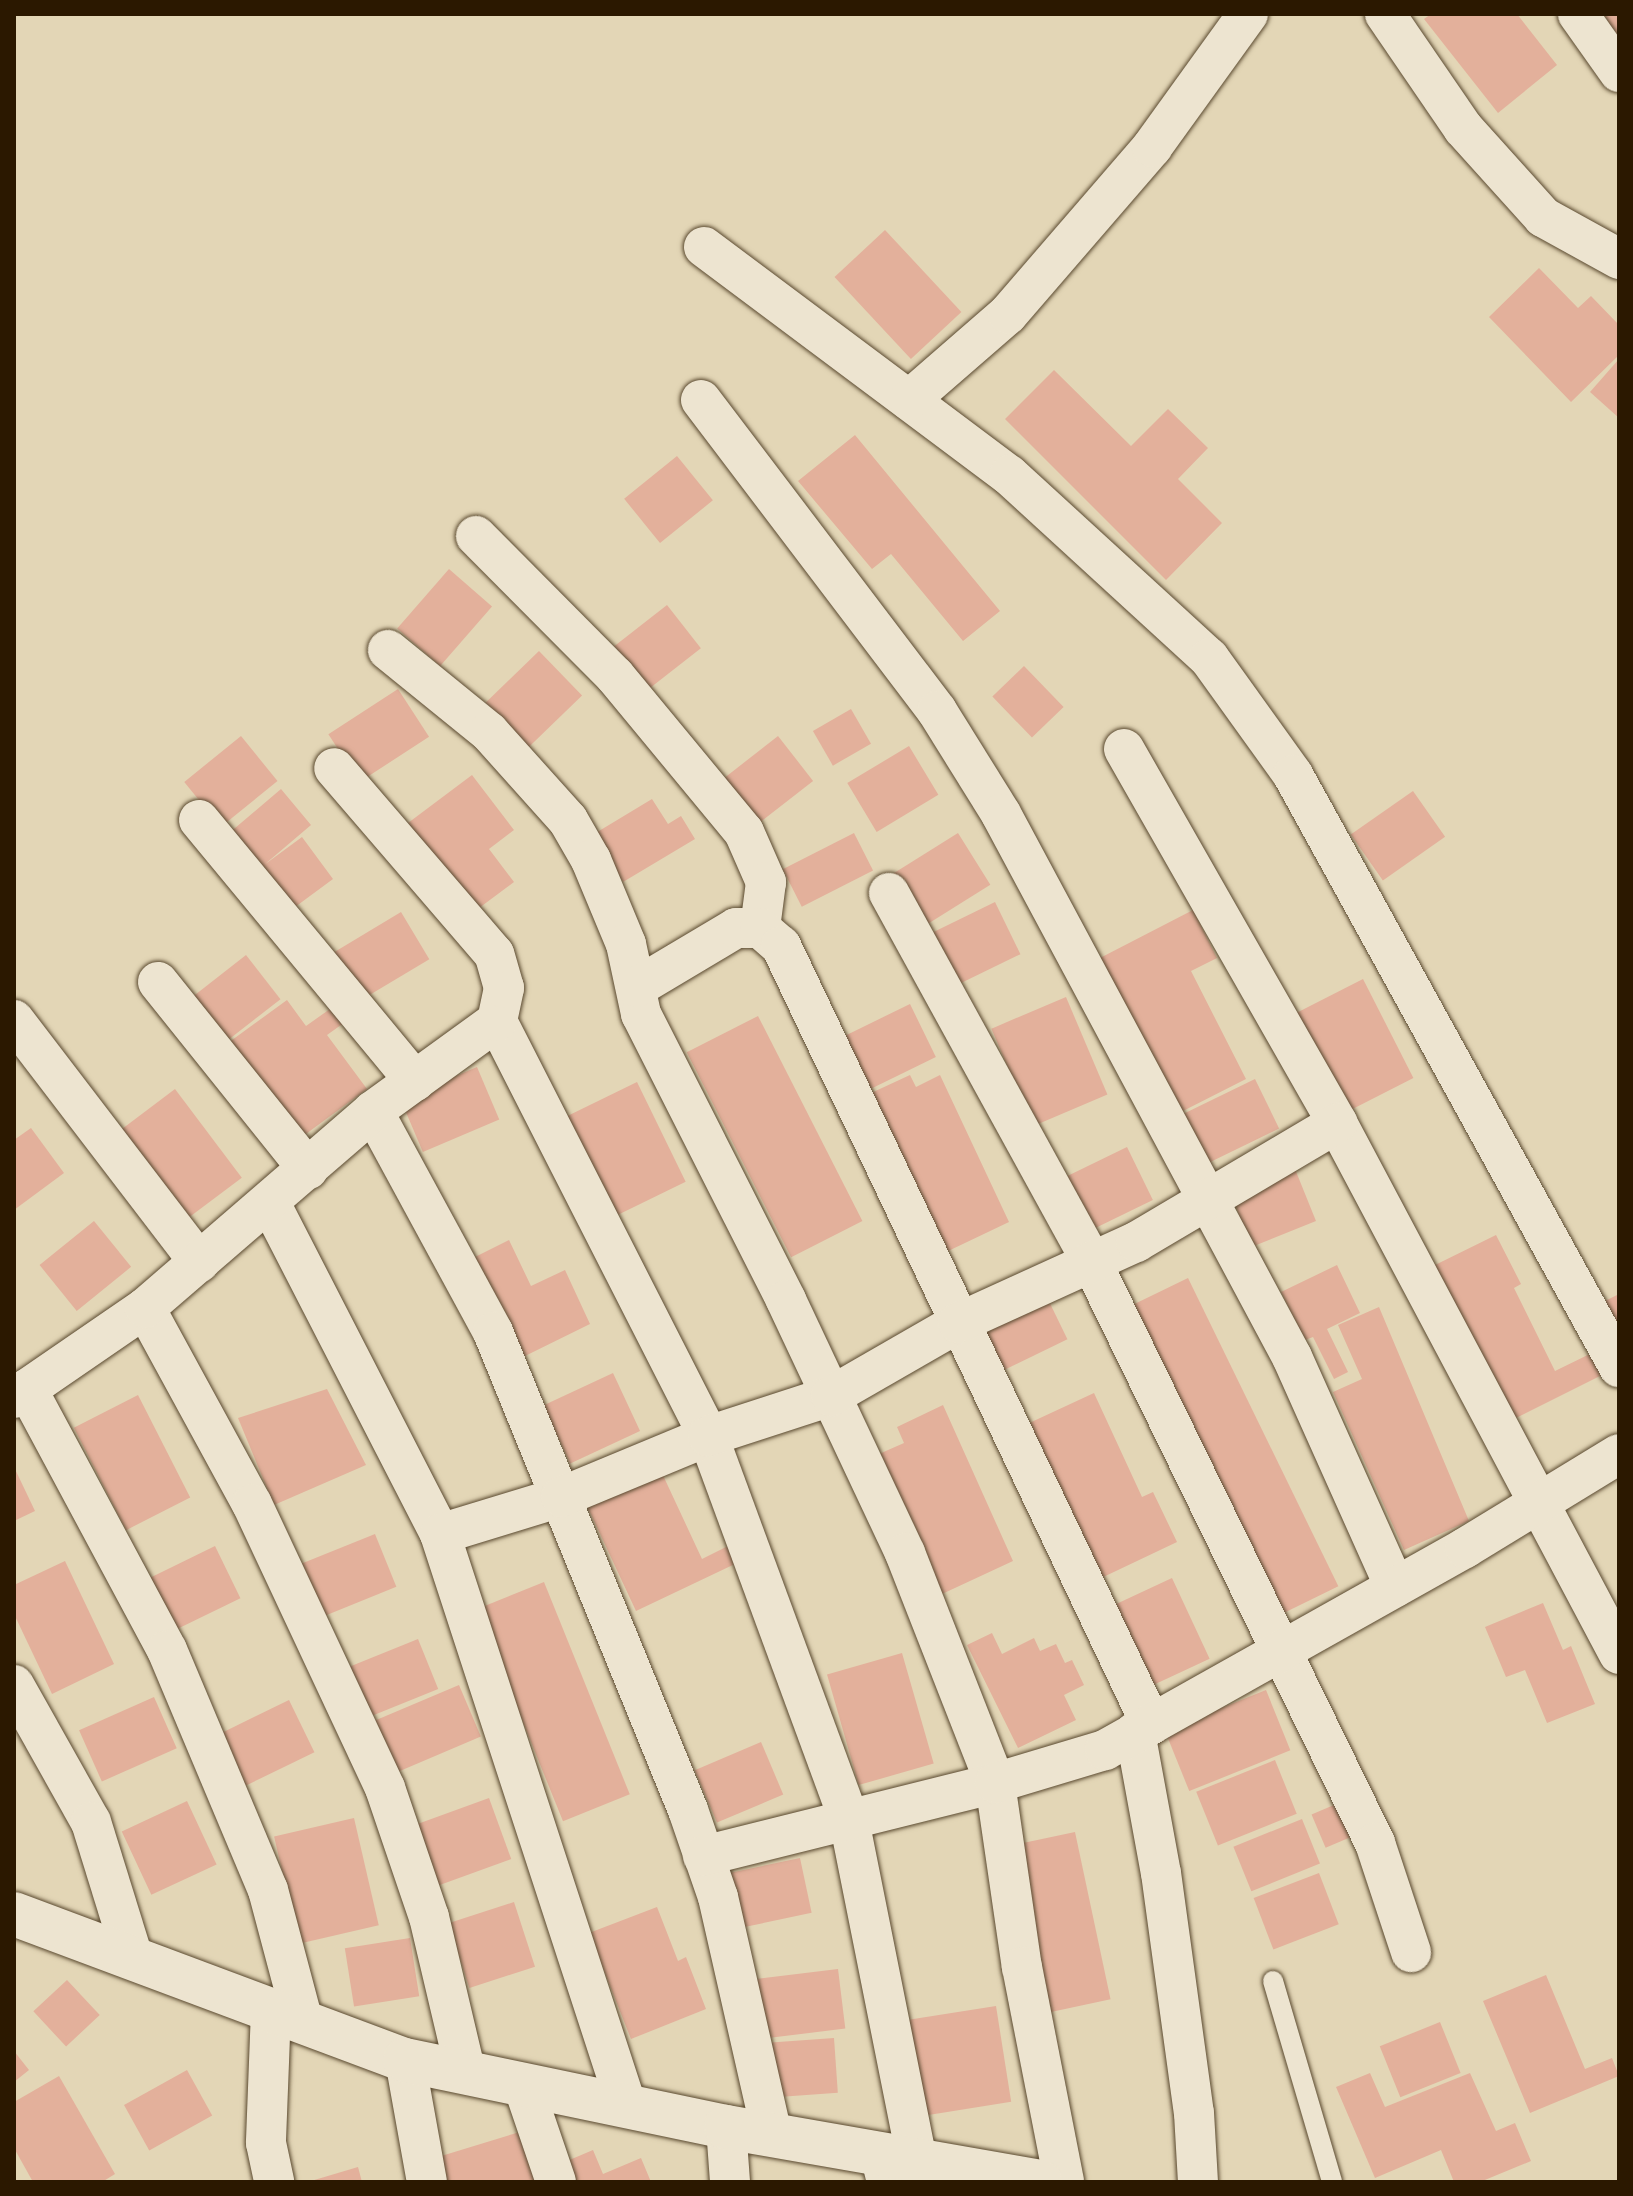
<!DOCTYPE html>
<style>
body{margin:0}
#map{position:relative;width:1633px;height:2196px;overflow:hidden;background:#e3d6b6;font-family:"IM FELL French Canon",serif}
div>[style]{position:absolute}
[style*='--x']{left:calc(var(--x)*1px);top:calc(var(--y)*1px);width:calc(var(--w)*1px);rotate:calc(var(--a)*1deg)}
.building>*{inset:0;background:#e3b09b;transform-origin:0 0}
.roads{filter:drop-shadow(0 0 2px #59482e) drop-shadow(0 0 2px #59482e)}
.lane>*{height:20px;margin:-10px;padding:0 10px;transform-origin:10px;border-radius:10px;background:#ede4d0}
.street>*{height:40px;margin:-20px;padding:0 20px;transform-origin:20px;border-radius:20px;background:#ede4d0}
.secondary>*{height:44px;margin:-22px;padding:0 22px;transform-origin:22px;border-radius:22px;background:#ede4d0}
span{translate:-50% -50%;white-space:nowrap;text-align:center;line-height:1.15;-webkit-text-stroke:7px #ede4d0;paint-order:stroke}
.frame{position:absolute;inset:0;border:16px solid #2b1800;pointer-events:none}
</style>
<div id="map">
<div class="building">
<div style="clip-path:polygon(1431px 14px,1517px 14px,1557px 65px,1498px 113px,1424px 19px)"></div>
<div style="clip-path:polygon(1604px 14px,1619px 14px,1619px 42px)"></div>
<div style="left:885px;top:230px;width:112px;height:69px;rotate:47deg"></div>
<div style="clip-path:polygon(1539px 268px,1578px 308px,1591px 296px,1619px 325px,1619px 355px,1571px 402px,1489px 317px)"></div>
<div style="clip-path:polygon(1619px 359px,1619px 418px,1590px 392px)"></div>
<div style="clip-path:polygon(1054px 370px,1131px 446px,1168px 409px,1208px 448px,1178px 479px,1222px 523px,1166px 580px,1005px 419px)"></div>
<div style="clip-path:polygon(855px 435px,1000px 611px,963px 641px,891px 554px,872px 569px,798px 481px)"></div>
<div style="left:677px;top:456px;width:57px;height:68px;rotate:51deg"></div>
<div style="left:449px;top:569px;width:57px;height:79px;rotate:41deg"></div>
<div style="left:667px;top:605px;width:55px;height:67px;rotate:52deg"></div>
<div style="left:539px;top:651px;width:62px;height:74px;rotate:46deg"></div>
<div style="left:1024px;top:666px;width:57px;height:44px;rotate:46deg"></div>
<div style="left:398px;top:689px;width:57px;height:83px;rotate:57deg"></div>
<div style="left:851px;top:709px;width:40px;height:44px;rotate:60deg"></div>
<div style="left:241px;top:736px;width:58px;height:73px;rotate:51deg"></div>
<div style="left:778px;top:736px;width:57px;height:73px;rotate:52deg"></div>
<div style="left:909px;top:746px;width:57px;height:72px;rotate:59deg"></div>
<div style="clip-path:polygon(472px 775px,514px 830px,489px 849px,514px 882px,475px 911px,408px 823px)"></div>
<div style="clip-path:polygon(281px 789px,311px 825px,264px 865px,302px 837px,333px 879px,291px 910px,228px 834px)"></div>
<div style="left:1413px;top:791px;width:56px;height:76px;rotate:55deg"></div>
<div style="clip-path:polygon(652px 799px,668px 824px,681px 816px,695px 839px,623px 882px,594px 834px)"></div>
<div style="left:854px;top:833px;width:42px;height:80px;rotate:63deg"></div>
<div style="left:958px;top:833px;width:61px;height:81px;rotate:58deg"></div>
<div style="left:995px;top:902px;width:58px;height:74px;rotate:64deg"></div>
<div style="clip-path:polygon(1193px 910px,1217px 958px,1191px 971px,1246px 1079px,1179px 1113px,1100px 958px)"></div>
<div style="left:401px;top:912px;width:55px;height:81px;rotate:59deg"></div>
<div style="left:246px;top:955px;width:56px;height:75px;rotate:52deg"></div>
<div style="left:1363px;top:979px;width:111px;height:76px;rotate:63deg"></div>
<div style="left:1066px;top:997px;width:106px;height:81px;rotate:67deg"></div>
<div style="clip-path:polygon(287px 1000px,306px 1026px,337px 1004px,348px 1020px,327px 1035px,367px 1089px,299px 1139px,228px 1043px)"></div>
<div style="left:910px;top:1004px;width:59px;height:79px;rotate:64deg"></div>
<div style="left:758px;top:1016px;width:230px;height:80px;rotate:63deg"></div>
<div style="left:477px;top:1067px;width:57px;height:83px;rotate:67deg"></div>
<div style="clip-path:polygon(910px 1075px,916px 1087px,940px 1075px,1009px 1222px,944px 1253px,869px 1094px)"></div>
<div style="left:1255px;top:1079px;width:55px;height:80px;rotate:64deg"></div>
<div style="left:637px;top:1082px;width:111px;height:86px;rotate:64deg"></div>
<div style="left:175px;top:1089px;width:111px;height:73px;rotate:53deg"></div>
<div style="clip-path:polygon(31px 1128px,64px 1173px,14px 1210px,14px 1140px)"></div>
<div style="left:1127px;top:1147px;width:59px;height:72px;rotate:64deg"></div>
<div style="left:1295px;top:1169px;width:56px;height:69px;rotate:68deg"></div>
<div style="left:94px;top:1221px;width:59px;height:70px;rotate:51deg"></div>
<div style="clip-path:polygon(1496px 1235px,1521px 1284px,1514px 1288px,1555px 1371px,1600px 1349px,1610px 1371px,1508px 1422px,1431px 1267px)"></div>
<div style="clip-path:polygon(509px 1240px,531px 1286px,565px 1270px,590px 1324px,523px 1357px,475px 1257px)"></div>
<div style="clip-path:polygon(1337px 1265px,1360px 1313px,1327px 1329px,1348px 1372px,1334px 1379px,1313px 1337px,1305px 1340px,1281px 1292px)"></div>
<div style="left:1188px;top:1278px;width:343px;height:71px;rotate:64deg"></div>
<div style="left:1042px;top:1287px;width:58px;height:74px;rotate:64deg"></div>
<div style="clip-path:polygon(1619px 1294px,1619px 1334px,1603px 1302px)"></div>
<div style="clip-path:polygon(1379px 1307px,1469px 1521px,1404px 1550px,1333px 1392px,1362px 1379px,1338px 1325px)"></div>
<div style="left:613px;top:1373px;width:64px;height:77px;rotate:65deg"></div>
<div style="clip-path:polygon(327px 1389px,366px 1465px,274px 1505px,238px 1418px)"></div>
<div style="clip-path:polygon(1094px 1393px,1142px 1497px,1153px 1492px,1177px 1542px,1097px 1580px,1025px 1425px)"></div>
<div style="left:138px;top:1395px;width:115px;height:72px;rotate:63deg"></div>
<div style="clip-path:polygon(943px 1405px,1013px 1561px,942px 1594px,879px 1454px,904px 1443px,897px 1427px)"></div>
<div style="clip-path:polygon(14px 1467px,35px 1511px,14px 1521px)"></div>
<div style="clip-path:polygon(661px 1471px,702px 1559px,728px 1546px,737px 1563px,636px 1611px,587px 1506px)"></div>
<div style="left:375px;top:1534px;width:57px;height:79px;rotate:68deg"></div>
<div style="left:215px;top:1546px;width:58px;height:75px;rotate:64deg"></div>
<div style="clip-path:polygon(65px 1561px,114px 1664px,52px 1694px,14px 1614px,14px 1585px)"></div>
<div style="left:1172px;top:1578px;width:89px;height:71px;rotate:65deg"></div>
<div style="left:544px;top:1582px;width:229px;height:72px;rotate:68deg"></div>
<div style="clip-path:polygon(1543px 1603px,1563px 1650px,1571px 1646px,1595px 1704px,1547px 1723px,1525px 1670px,1506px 1677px,1485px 1627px)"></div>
<div style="clip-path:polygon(992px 1633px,1002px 1654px,1034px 1638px,1040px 1651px,1056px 1644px,1065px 1663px,1072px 1660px,1084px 1685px,1064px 1695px,1076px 1720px,1018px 1748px,967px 1645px)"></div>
<div style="left:418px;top:1639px;width:54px;height:78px;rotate:68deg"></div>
<div style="left:902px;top:1653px;width:115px;height:78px;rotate:74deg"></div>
<div style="left:459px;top:1685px;width:56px;height:95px;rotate:67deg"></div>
<div style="left:1266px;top:1690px;width:65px;height:109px;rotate:68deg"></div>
<div style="left:154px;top:1697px;width:56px;height:82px;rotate:66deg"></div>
<div style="left:289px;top:1700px;width:58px;height:79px;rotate:64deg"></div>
<div style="left:761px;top:1742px;width:57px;height:72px;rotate:67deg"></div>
<div style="left:1275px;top:1760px;width:58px;height:85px;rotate:68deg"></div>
<div style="left:489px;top:1798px;width:65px;height:79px;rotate:70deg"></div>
<div style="left:187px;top:1801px;width:70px;height:72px;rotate:65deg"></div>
<div style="left:1341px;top:1802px;width:36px;height:32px;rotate:67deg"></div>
<div style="left:354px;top:1818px;width:110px;height:82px;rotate:77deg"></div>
<div style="left:1302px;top:1819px;width:48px;height:74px;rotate:68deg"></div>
<div style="left:1075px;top:1832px;width:171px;height:68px;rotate:78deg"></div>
<div style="left:800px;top:1858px;width:56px;height:71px;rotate:78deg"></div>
<div style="left:1319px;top:1873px;width:55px;height:70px;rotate:69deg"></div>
<div style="left:514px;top:1902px;width:68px;height:69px;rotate:72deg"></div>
<div style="clip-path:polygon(657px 1907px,678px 1961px,686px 1957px,706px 2009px,631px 2039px,589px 1933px)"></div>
<div style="left:410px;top:1938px;width:59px;height:66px;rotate:81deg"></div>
<div style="left:838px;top:1969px;width:60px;height:88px;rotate:83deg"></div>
<div style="clip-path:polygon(1546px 1975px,1585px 2069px,1612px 2058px,1619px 2076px,1530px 2113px,1483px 2001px)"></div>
<div style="left:67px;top:1980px;width:48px;height:46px;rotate:47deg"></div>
<div style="left:996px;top:2006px;width:97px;height:90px;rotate:81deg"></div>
<div style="left:1440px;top:2022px;width:55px;height:65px;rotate:68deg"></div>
<div style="left:834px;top:2038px;width:55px;height:70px;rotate:86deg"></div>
<div style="clip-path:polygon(14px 2051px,29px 2070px,14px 2082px)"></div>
<div style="left:187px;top:2070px;width:52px;height:72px;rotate:61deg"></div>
<div style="clip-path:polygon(1370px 2073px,1385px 2107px,1470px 2073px,1496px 2131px,1515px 2123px,1531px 2161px,1480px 2182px,1454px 2182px,1441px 2150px,1375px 2178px,1336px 2087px)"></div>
<div style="clip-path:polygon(59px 2076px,115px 2174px,102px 2182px,33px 2182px,14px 2148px,14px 2102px)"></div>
<div style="clip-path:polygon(523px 2131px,538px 2182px,446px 2182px,438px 2157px)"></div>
<div style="clip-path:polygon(593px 2150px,603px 2174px,641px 2158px,651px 2182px,568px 2182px,560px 2164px)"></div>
<div style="clip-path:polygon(358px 2167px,362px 2182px,311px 2182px,311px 2181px)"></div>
</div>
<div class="roads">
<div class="lane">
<div style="--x:1273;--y:1981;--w:209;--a:73.6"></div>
</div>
<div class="street">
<div style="--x:1385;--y:14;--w:138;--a:55.6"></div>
<div style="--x:1463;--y:128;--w:120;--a:48"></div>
<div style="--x:1543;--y:217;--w:87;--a:28.9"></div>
<div style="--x:1578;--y:14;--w:71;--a:54.7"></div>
<div style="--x:704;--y:247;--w:381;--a:36.8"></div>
<div style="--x:1009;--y:475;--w:271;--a:42.5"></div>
<div style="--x:1209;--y:658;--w:144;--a:54.3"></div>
<div style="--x:1293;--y:775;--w:676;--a:61.16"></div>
<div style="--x:701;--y:400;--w:390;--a:52.8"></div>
<div style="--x:937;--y:711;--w:121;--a:58.1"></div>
<div style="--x:1001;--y:814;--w:616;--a:61.81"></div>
<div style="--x:1292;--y:1357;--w:252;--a:65.9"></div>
<div style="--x:909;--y:400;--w:131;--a:-41"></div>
<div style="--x:1008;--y:314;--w:221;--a:-49.2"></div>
<div style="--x:1152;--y:147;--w:164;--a:-54.2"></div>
<div style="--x:476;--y:536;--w:197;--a:45.2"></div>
<div style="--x:615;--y:676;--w:202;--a:50.4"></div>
<div style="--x:744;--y:832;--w:55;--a:66.3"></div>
<div style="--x:766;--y:882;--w:46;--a:97.4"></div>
<div style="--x:388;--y:650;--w:130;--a:39.1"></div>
<div style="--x:489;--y:732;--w:118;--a:48.1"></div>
<div style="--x:568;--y:820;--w:46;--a:60.1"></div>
<div style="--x:591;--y:860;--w:91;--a:67.4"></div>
<div style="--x:626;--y:944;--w:72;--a:77.9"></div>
<div style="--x:641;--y:1014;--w:321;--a:63.1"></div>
<div style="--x:786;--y:1300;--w:280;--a:64.8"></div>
<div style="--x:905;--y:1553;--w:247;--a:68.6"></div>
<div style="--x:995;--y:1783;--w:186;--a:81.7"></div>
<div style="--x:1022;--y:1967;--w:219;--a:78.9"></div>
<div style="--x:1124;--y:749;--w:430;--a:60.3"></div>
<div style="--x:1337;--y:1123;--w:601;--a:62.03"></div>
<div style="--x:199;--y:820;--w:339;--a:50.4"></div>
<div style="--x:889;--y:893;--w:420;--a:61.2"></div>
<div style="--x:1091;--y:1261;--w:648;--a:63.99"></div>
<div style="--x:1375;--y:1843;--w:115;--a:71.7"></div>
<div style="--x:158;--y:982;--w:240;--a:51.3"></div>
<div style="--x:637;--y:987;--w:115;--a:-30.8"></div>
<div style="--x:736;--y:928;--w:24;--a:0"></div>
<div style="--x:760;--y:928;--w:28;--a:41"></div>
<div style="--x:781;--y:946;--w:862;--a:64.57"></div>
<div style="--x:14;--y:1020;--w:305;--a:52.6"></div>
<div style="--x:497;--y:1021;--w:466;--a:63"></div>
<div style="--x:708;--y:1436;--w:409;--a:69.8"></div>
<div style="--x:849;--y:1820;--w:347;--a:78.7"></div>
<div style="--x:373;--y:1111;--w:251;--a:61.5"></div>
<div style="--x:493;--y:1332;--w:516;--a:67.81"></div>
<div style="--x:688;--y:1810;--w:92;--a:71"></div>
<div style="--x:718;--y:1897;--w:244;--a:77.2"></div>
<div style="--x:270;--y:1203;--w:372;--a:62.8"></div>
<div style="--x:440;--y:1534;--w:603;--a:71.93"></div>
<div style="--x:145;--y:1308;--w:223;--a:61.4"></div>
<div style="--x:252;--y:1504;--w:314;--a:64.9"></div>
<div style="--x:385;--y:1788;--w:136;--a:71.2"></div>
<div style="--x:429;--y:1917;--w:160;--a:76.7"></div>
<div style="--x:27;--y:1389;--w:296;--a:61.8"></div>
<div style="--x:167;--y:1650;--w:260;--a:67.2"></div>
<div style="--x:268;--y:1890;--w:137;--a:75.1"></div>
<div style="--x:14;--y:1398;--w:159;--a:-34.5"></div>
<div style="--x:145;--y:1308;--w:301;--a:-40.8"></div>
<div style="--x:373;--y:1111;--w:153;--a:-36"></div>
<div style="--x:497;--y:1021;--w:34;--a:-78"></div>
<div style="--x:504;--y:988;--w:35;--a:-106"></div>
<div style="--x:494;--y:954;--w:245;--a:-130.7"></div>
<div style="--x:440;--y:1534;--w:127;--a:-17"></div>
<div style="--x:561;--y:1497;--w:159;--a:-22.5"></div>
<div style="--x:708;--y:1436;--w:129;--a:-18"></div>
<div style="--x:831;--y:1396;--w:146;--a:-29.9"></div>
<div style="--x:958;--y:1323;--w:196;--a:-24.5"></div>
<div style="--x:1136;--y:1242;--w:234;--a:-30.6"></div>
<div style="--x:14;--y:1685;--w:157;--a:60.7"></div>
<div style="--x:91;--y:1822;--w:142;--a:72.8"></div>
<div style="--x:1135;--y:1732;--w:143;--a:79.6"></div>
<div style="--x:1161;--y:1873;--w:242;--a:82.2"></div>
<div style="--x:1194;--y:2113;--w:69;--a:86.7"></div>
<div style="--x:703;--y:1856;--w:301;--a:-14"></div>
<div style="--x:995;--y:1783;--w:115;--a:-16.7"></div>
<div style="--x:1105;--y:1750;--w:413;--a:-29.3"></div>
<div style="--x:1465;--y:1548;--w:180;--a:-31.4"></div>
<div style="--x:271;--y:2010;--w:133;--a:92.2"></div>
<div style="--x:266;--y:2143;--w:40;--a:78"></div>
<div style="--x:405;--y:2060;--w:124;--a:79.8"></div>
<div style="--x:523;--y:2085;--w:102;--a:71.2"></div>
<div style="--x:726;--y:2127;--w:55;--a:85.8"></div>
<div style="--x:880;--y:2154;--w:29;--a:76"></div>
</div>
<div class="secondary">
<div style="--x:14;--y:1914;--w:417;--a:20.5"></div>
<div style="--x:405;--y:2060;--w:328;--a:11.8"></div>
<div style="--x:726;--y:2127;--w:319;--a:9.9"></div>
</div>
</div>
<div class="frame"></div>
</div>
